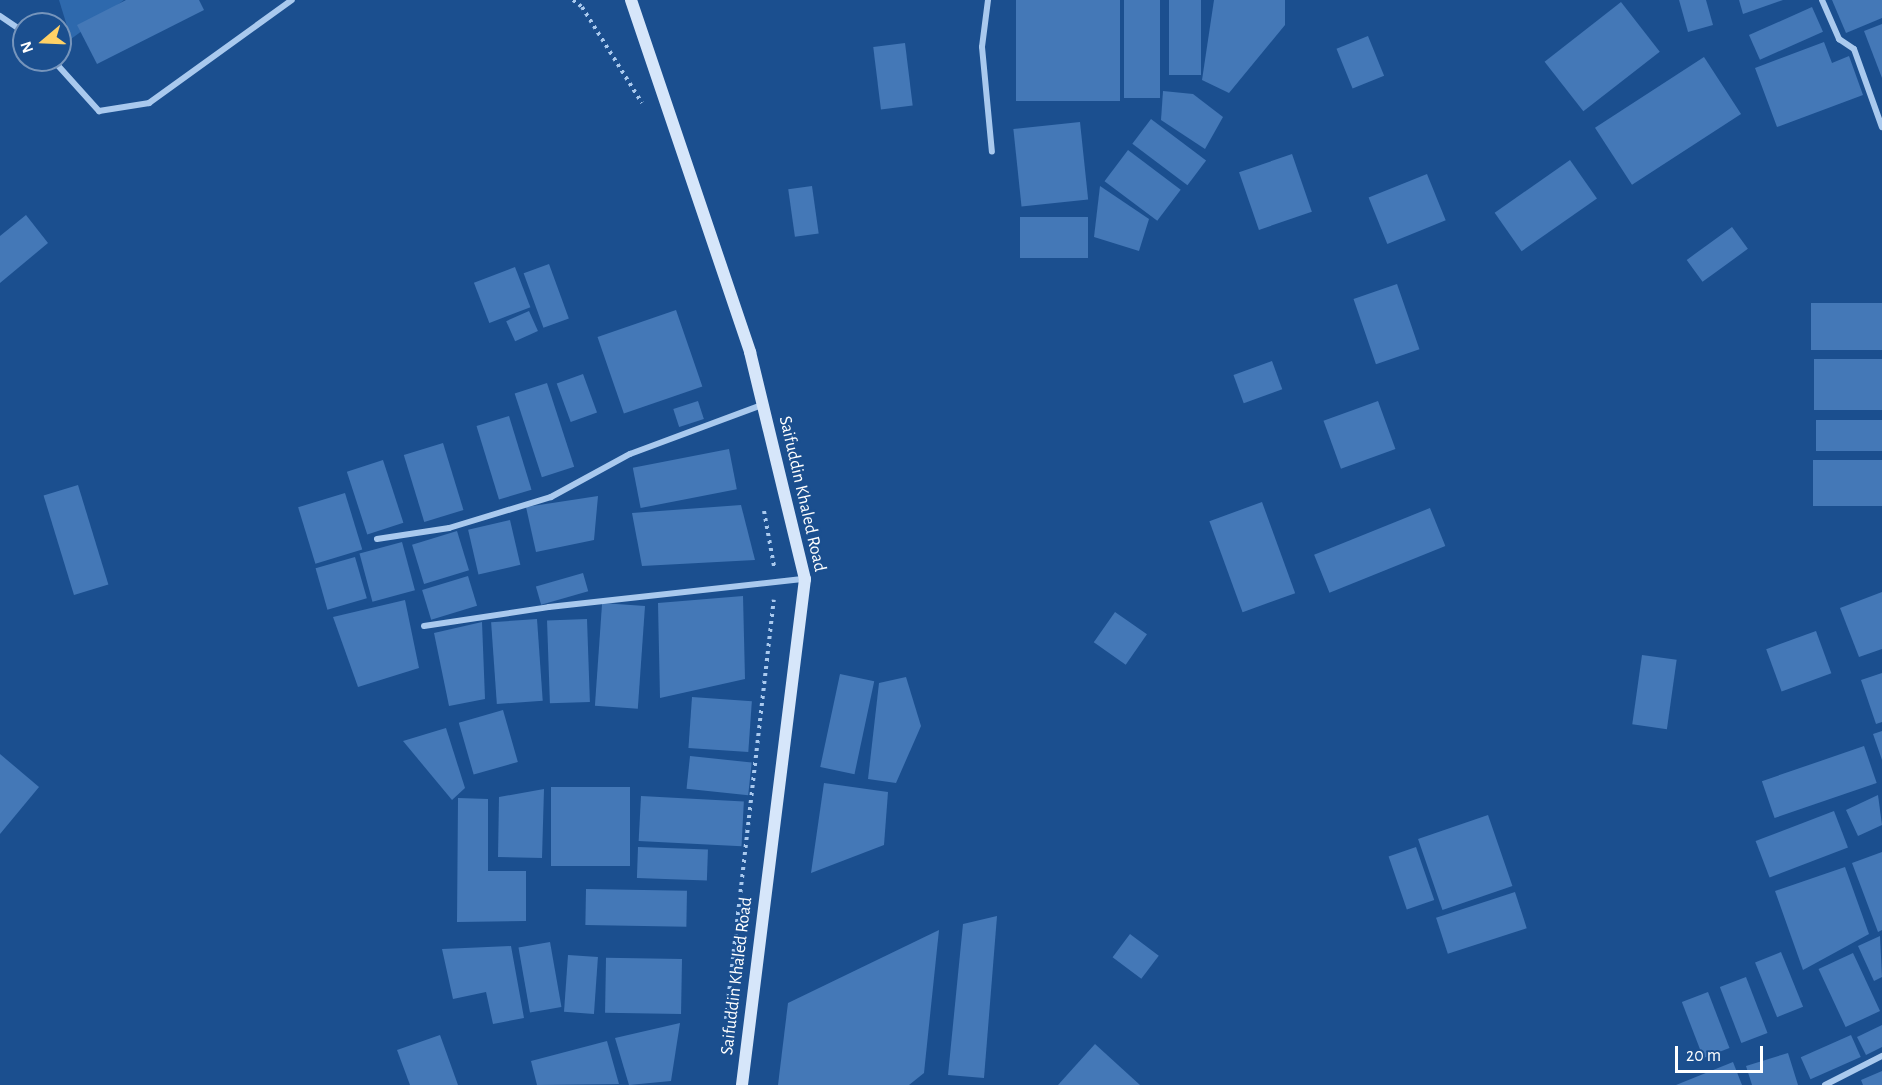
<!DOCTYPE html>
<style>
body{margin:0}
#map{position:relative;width:1882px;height:1085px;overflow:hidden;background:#1b4f8f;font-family:"Alegreya Sans",sans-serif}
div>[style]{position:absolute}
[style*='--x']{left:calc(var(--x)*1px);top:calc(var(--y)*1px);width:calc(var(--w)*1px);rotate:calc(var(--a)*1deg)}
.green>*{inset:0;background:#2e69ad}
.building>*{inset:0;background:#4478b7;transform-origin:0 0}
.path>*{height:4px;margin-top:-2px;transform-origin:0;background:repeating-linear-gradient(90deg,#a9c9ee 0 3px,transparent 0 7.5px)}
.street>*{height:6px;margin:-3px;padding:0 3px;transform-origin:3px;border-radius:3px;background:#a9c9ee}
.secondary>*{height:12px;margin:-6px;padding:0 6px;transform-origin:6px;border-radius:6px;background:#d6e6fa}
span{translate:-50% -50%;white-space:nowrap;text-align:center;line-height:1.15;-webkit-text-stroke:4.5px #1b4f8f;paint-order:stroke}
.street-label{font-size:18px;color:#fff}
.north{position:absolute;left:12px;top:12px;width:60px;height:60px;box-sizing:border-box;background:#1b4f8f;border:2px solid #7695bc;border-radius:50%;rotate:251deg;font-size:16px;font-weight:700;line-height:24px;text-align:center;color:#fff}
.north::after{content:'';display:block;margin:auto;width:21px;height:27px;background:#ffd166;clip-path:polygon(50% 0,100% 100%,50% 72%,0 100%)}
.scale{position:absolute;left:1675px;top:1046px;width:88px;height:27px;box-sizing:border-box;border:3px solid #fff;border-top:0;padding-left:8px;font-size:18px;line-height:21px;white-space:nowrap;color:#fff;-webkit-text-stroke:4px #1b4f8f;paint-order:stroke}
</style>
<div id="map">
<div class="green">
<div style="clip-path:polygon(59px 0,124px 0,71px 39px)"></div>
</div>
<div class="building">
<div style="clip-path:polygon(126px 0,199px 0,204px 10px,97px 64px,77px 25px)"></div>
<div style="left:1016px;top:0;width:104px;height:101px"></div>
<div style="left:1124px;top:0;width:36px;height:98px"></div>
<div style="left:1169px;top:0;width:32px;height:75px"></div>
<div style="clip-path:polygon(1214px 0,1285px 0,1285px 25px,1229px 93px,1202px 80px)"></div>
<div style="clip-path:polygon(1679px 0,1706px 0,1713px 25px,1688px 32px)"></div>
<div style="clip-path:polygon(1739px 0,1783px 0,1743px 14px)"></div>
<div style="clip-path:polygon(1832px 0,1882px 0,1882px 18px,1846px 33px)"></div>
<div style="left:1621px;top:2px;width:63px;height:97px;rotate:52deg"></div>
<div style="left:1812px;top:7px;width:27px;height:69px;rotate:66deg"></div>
<div style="clip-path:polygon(1882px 24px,1882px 78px,1864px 31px)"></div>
<div style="left:1368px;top:36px;width:43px;height:34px;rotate:68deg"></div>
<div style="clip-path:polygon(1824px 42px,1832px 63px,1849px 56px,1863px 95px,1777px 127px,1755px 68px)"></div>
<div style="left:905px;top:43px;width:63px;height:32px;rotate:83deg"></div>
<div style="left:1704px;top:57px;width:68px;height:130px;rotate:57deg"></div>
<div style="clip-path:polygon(1163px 91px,1193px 94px,1223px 117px,1205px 149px,1161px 120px)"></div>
<div style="left:1151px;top:119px;width:69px;height:31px;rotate:37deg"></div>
<div style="left:1080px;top:122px;width:78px;height:67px;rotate:84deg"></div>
<div style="left:1128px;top:150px;width:66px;height:39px;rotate:37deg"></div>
<div style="left:1292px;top:154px;width:61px;height:56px;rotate:71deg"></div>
<div style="left:1570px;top:160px;width:47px;height:92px;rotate:55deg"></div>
<div style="left:1427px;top:174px;width:50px;height:63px;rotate:68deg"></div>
<div style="left:812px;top:186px;width:48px;height:24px;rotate:82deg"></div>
<div style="clip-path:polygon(1100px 186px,1149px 219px,1139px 251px,1094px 237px)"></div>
<div style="clip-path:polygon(26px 215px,48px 243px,0 283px,0 236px)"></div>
<div style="left:1020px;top:217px;width:68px;height:41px"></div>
<div style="left:1732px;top:227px;width:27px;height:56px;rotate:54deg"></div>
<div style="left:549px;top:264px;width:58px;height:27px;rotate:70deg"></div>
<div style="left:515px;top:267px;width:43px;height:44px;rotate:69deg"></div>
<div style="left:1397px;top:284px;width:69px;height:46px;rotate:71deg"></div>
<div style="left:1882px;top:303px;width:47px;height:71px;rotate:90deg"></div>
<div style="left:676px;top:310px;width:81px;height:83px;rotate:71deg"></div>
<div style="left:529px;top:311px;width:22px;height:25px;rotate:66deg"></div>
<div style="left:1882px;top:359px;width:51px;height:68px;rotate:90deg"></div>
<div style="left:1272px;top:361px;width:30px;height:41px;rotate:70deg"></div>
<div style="left:583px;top:374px;width:41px;height:28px;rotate:70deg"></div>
<div style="left:547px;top:383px;width:88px;height:34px;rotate:72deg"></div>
<div style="left:698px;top:401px;width:19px;height:26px;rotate:72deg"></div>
<div style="left:1378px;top:401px;width:51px;height:58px;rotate:70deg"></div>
<div style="left:509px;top:416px;width:77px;height:34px;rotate:73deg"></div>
<div style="left:1882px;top:420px;width:31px;height:66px;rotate:90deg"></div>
<div style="left:443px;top:443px;width:70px;height:41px;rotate:73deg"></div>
<div style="left:729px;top:449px;width:41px;height:98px;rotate:79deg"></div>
<div style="left:383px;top:460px;width:66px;height:38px;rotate:72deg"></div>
<div style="left:1882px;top:460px;width:46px;height:69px;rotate:90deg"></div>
<div style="left:78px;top:485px;width:104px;height:36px;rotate:73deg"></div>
<div style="left:345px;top:493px;width:59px;height:49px;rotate:73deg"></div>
<div style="clip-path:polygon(598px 496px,594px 540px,536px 552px,526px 507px)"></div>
<div style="left:1262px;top:502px;width:97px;height:56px;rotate:70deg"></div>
<div style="clip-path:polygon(741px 505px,755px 560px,642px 566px,632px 513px)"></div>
<div style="left:1430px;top:508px;width:41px;height:125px;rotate:68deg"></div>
<div style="left:510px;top:520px;width:46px;height:43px;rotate:77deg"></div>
<div style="left:457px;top:531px;width:41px;height:47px;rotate:73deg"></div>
<div style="left:402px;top:542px;width:50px;height:44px;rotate:75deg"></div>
<div style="left:355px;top:557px;width:43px;height:41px;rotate:74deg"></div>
<div style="left:583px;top:573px;width:19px;height:49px;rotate:74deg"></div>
<div style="left:468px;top:576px;width:31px;height:48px;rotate:73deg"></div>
<div style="clip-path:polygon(1882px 592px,1882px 649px,1859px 657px,1840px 608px)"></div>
<div style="clip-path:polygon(743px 596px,745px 679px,660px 698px,658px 603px)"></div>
<div style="clip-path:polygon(405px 600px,419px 668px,358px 687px,333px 617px)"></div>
<div style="left:645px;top:606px;width:103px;height:43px;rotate:94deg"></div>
<div style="left:1115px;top:612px;width:39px;height:37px;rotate:35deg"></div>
<div style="left:537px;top:619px;width:82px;height:46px;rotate:86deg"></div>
<div style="left:587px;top:619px;width:83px;height:40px;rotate:88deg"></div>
<div style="clip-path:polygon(482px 622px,485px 699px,449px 706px,434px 633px)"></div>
<div style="left:1816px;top:631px;width:45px;height:53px;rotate:70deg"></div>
<div style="left:1642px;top:655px;width:35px;height:70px;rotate:8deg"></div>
<div style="clip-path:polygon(1882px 673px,1882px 722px,1876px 724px,1861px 680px)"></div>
<div style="left:840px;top:674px;width:35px;height:95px;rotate:12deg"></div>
<div style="clip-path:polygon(906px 677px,921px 726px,896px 783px,868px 779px,879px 683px)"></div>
<div style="left:692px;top:697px;width:60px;height:51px;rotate:4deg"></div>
<div style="left:503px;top:710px;width:54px;height:46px;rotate:74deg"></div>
<div style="clip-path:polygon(446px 728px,465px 788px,452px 800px,403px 741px)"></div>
<div style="clip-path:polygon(1882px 731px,1882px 760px,1873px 734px)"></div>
<div style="left:1864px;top:746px;width:39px;height:108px;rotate:71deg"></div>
<div style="clip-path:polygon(0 754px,39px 787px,0 834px)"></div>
<div style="left:690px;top:756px;width:62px;height:33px;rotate:6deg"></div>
<div style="clip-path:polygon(824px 783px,888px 792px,884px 845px,811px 873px)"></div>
<div style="left:630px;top:787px;width:79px;height:79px;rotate:90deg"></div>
<div style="clip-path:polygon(544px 789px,542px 858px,498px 857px,499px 797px)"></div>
<div style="clip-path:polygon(1878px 795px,1882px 825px,1858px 836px,1846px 810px)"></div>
<div style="left:641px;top:796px;width:103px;height:45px;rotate:3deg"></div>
<div style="clip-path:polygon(458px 798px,488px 799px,488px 871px,526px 871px,526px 921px,457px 922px)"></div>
<div style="left:1834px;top:811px;width:39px;height:84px;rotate:69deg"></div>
<div style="left:1488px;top:815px;width:75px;height:74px;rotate:71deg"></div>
<div style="left:638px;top:847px;width:70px;height:31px;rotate:2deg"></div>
<div style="left:1416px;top:847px;width:56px;height:29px;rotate:71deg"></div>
<div style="clip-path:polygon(1882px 852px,1882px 930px,1878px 932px,1852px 863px)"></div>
<div style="clip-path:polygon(1845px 867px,1869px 934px,1803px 970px,1775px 891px)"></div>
<div style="left:586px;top:889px;width:101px;height:36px;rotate:1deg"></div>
<div style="left:1515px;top:892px;width:38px;height:83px;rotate:72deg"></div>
<div style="clip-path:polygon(997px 916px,984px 1078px,948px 1075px,963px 924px)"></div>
<div style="clip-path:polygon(939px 930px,924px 1073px,909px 1085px,778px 1085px,788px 1003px)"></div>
<div style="left:1130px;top:934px;width:36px;height:29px;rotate:37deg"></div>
<div style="clip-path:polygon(1880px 936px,1882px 977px,1874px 981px,1858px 946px)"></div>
<div style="left:550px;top:942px;width:66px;height:32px;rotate:80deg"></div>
<div style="clip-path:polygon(511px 946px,524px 1018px,493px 1024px,486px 992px,453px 999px,442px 949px)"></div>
<div style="left:1781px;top:952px;width:59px;height:28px;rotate:68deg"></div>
<div style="left:1853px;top:953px;width:64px;height:38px;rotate:65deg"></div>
<div style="left:568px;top:955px;width:30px;height:57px;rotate:4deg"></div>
<div style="left:682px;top:959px;width:55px;height:76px;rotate:91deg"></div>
<div style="left:1746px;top:977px;width:60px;height:28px;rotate:69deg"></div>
<div style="left:1708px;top:992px;width:60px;height:28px;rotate:69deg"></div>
<div style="clip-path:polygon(680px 1023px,671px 1081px,629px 1085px,615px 1038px)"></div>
<div style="clip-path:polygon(1882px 1025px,1882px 1047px,1866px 1055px,1857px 1037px)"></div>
<div style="clip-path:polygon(440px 1035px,458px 1085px,410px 1085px,397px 1050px)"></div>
<div style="left:1851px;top:1035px;width:24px;height:55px;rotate:66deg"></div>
<div style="clip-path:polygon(607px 1041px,619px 1084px,537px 1085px,531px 1061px)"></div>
<div style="clip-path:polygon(1095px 1044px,1140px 1085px,1058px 1085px)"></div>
<div style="clip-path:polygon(1788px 1053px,1798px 1085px,1752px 1085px,1746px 1066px)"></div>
<div style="clip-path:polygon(1733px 1062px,1742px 1085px,1676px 1085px)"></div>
<div style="clip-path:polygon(1882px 1071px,1882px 1085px,1863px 1085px,1861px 1080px)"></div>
</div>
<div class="path">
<div style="--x:573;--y:0;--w:11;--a:38"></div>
<div style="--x:582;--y:7;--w:113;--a:58"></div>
<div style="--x:764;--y:511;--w:56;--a:79.7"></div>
<div style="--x:726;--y:1019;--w:422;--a:-83.5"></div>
</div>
<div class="street">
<div style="--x:988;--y:0;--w:47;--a:97.3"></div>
<div style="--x:982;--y:47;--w:105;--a:84.6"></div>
<div style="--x:1822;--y:0;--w:43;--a:66.4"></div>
<div style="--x:1839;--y:39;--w:18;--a:34"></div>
<div style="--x:1854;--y:49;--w:83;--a:70.3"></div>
<div style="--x:0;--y:16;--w:29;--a:34"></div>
<div style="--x:53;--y:60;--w:69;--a:48"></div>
<div style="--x:99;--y:111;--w:51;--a:-9.1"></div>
<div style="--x:149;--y:103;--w:176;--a:-35.8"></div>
<div style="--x:377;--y:539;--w:73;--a:-8.7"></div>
<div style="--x:449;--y:528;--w:107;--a:-16.9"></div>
<div style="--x:551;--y:497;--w:90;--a:-28.6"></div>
<div style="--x:630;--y:454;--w:141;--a:-20.4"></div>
<div style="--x:424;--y:626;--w:126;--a:-8.6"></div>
<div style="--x:549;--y:607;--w:257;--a:-6.3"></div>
<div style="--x:1825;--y:1085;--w:64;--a:-27"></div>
</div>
<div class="secondary">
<div style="--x:631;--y:0;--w:372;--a:71.3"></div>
<div style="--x:750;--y:352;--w:234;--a:76.4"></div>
<div style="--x:805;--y:579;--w:510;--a:97.1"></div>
</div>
<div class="street-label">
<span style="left:802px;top:494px;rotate:77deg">Saifuddin Khaled Road</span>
<span style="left:737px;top:976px;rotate:-83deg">Saifuddin Khaled Road</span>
</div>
<div class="north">N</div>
<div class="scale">20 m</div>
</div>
